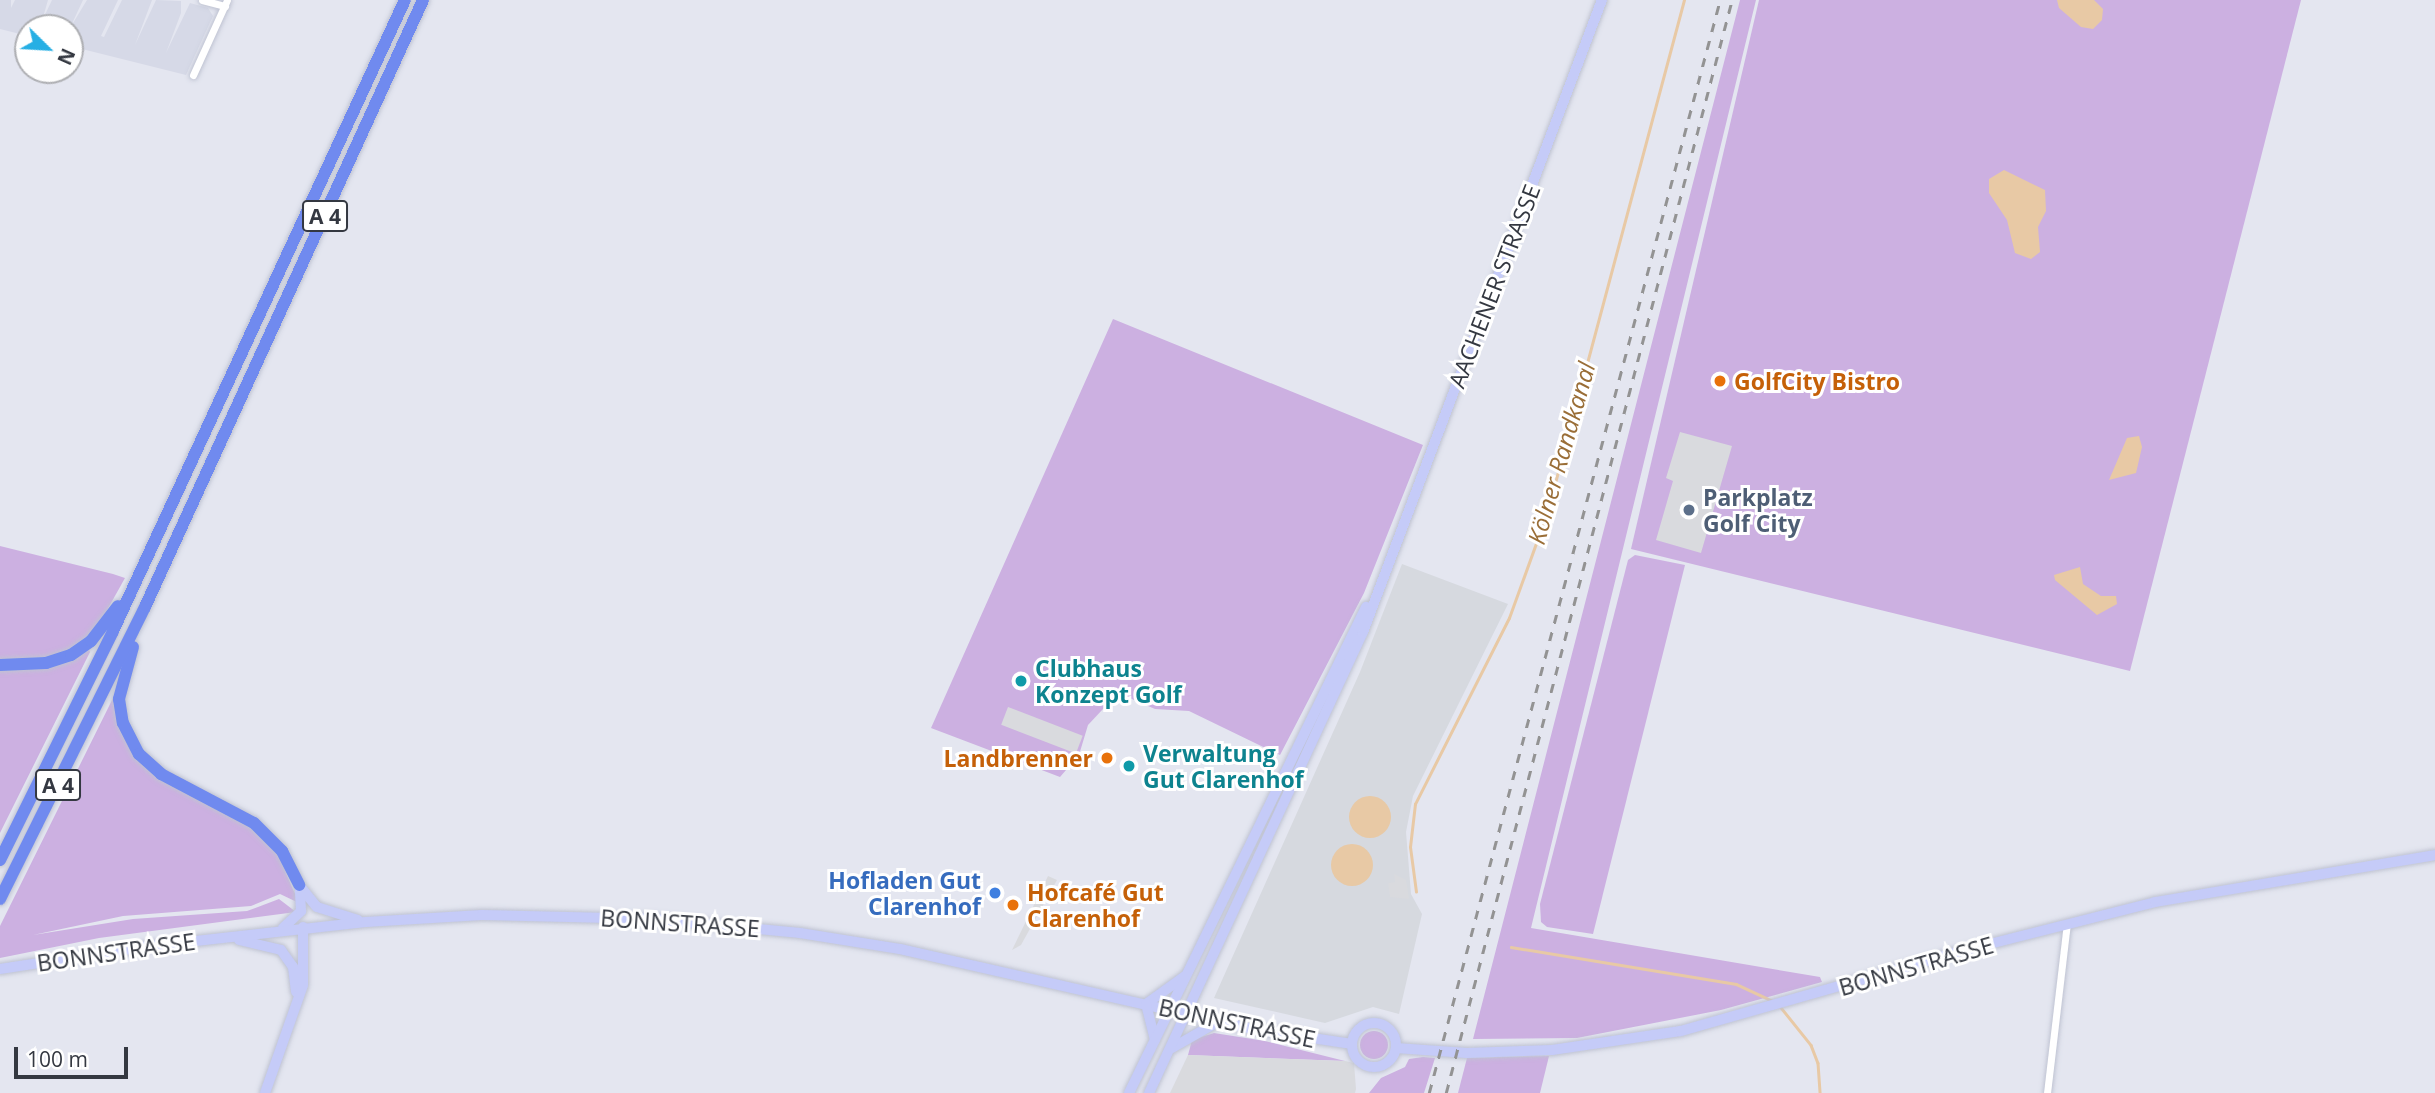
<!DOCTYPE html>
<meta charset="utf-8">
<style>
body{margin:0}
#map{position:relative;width:2435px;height:1093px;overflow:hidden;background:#e4e6f0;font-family:"Open Sans",sans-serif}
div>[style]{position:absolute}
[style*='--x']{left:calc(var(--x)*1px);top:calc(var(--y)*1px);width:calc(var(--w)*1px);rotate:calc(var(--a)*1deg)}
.residential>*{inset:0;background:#d6d9e7}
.industrial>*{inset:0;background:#d6d9df}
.green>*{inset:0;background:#ccb0e1}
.round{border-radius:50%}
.parking>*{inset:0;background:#d9dade;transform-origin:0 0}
.water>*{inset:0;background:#e8c9a5}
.stream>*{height:2.5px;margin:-1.25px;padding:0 1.25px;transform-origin:1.25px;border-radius:1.25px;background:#e8c9a5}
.roads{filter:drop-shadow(0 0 2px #bfc3d2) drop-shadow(0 0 2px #bfc3d2)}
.street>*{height:7px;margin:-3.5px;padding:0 3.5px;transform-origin:3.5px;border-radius:3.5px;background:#fff}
.secondary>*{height:10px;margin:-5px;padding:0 5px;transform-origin:5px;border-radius:5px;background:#c5cbf8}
.secondary>.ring{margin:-5px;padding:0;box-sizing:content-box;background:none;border:10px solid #c5cbf8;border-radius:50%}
.highway>*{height:12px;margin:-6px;padding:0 6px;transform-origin:6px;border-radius:6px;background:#708aef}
.rail>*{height:2.5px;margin-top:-1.25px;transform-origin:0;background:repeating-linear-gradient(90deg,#939393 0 9px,transparent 0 18px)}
.dots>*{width:19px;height:19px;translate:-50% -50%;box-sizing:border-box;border:4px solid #fff;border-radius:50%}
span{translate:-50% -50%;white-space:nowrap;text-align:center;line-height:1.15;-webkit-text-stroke:6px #fff;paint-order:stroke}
.shield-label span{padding:2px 5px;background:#fff;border:2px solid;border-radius:5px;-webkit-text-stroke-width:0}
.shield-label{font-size:21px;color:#343841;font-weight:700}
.street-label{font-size:23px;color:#343841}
.food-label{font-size:23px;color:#c56008;font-weight:700}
.left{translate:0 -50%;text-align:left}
.right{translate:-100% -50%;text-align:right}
.service-label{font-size:23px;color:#4e5e75;font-weight:700}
.culture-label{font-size:23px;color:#0d838f;font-weight:700}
.shop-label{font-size:23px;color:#366cbe;font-weight:700}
.water-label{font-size:24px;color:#9a6e37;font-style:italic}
.north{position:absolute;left:14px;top:14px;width:70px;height:70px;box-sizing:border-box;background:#fff;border:2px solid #aeafb3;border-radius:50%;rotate:114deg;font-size:19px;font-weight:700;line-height:28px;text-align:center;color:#343841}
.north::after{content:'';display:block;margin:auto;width:24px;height:32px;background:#27afe4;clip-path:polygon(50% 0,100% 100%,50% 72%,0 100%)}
.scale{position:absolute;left:14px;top:1047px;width:114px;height:32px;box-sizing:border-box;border:4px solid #343841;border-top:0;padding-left:9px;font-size:21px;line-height:24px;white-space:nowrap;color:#343841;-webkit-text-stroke:5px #fff;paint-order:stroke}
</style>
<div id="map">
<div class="residential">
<div style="clip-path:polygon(0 0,11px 0,11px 8px,15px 0,48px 0,42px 21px,52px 0,83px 0,70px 28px,28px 28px,28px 36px,0 29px)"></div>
<div style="clip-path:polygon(87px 0,118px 0,101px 36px,104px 37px,122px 0,152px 0,135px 45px,156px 0,181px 1px,181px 13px,166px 53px,190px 3px,208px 8px,213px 16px,186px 75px,70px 46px,70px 28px)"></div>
</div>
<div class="industrial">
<div style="clip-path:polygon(1402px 564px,1508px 604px,1413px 796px,1406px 832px,1411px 894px,1422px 914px,1399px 1014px,1373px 1007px,1325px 1023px,1214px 998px,1360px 672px)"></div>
</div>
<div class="green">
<div style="clip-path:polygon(1740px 0,1756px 0,1531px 928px,1820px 977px,1822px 982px,1721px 1010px,1577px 1038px,1473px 1039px)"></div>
<div style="clip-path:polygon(1759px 0,2301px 0,2130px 671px,1631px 549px)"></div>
<div style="clip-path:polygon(1113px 319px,1423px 445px,1364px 593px,1280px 755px,1189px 711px,1155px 709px,1118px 693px,1088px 725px,1079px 755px,1060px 777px,931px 728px)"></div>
<div style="clip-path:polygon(0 546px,113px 574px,125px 578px,96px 630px,59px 656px,0 660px)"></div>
<div style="clip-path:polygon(1635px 555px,1685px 565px,1593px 934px,1547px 927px,1541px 922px,1540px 904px,1628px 560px)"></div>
<div style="clip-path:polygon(89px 650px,90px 652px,0 833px,0 669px,70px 661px)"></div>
<div style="clip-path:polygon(117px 690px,131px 750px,246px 822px,275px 848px,299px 903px,280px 894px,251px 906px,123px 916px,33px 935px,133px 919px,247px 911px,279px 899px,296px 912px,99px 938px,0 958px,0 926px)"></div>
<div class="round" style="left:1360px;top:1031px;width:28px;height:28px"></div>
<div style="clip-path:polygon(1214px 1033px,1265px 1041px,1345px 1061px,1188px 1055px,1192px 1040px)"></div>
<div style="clip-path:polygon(1549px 1056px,1540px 1093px,1458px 1093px,1467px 1058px)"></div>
<div style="clip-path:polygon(1423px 1057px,1435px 1058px,1424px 1093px,1369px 1093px,1381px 1078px,1405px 1067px,1409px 1059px)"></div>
</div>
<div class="parking">
<div style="clip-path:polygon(1680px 432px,1732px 446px,1701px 553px,1656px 540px,1673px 481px,1666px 478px)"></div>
<div style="left:1008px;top:707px;width:80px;height:19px;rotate:21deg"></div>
<div style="clip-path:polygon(1394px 874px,1406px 880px,1409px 899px,1390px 897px,1388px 883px,1395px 882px)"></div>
<div style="clip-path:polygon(1048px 876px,1057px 880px,1021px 945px,1012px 950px)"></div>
<div style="clip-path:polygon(1188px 1055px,1345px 1061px,1354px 1063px,1356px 1089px,1355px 1093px,1170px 1093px)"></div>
</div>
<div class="water">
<div style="clip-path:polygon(2057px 0,2094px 0,2103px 9px,2102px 20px,2093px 29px,2081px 27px,2059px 8px)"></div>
<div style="clip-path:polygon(2004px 170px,2045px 190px,2046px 211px,2038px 227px,2040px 252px,2031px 259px,2015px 253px,2007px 220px,1989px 193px,1989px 179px)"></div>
<div style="clip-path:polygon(2139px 436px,2142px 447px,2136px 473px,2109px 480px,2127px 438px)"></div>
<div style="clip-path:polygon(2080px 567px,2083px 584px,2101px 596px,2116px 596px,2117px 604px,2097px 615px,2055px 580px,2054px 575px)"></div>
<div class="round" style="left:1349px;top:796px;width:42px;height:42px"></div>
<div class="round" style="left:1331px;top:844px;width:42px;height:42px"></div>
</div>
<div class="stream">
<div style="--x:1416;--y:892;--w:45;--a:-97.6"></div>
<div style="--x:1410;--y:847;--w:43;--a:-83.4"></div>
<div style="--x:1415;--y:804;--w:208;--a:-63.2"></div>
<div style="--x:1509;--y:618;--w:112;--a:-70.1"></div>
<div style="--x:1547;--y:513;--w:531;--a:-75.05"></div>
<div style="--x:1511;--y:947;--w:228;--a:9.3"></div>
<div style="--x:1736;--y:984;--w:41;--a:24.7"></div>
<div style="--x:1779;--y:1005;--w:51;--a:51.3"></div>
<div style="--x:1811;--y:1045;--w:19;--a:69"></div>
<div style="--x:1818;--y:1063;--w:30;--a:86"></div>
</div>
<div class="roads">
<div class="street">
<div style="--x:202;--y:0;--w:24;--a:15"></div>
<div style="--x:193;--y:75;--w:82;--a:-65.6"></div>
<div style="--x:2047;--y:1093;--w:170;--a:-83.3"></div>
</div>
<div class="secondary">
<div style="--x:299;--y:885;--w:28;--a:51"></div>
<div style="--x:317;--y:907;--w:43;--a:17.6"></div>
<div style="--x:283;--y:928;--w:25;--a:-43"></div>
<div style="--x:301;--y:911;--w:22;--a:-93"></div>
<div style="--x:239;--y:940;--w:43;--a:13.4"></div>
<div style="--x:281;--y:950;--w:21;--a:55"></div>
<div style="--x:293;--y:967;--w:25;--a:83"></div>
<div style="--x:0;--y:969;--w:153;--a:-8.7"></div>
<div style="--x:151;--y:946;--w:216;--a:-6.4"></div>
<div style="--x:366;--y:922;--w:116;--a:-3.5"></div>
<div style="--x:482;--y:915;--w:171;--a:1.3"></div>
<div style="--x:653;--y:919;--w:148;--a:5.4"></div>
<div style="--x:800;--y:933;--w:101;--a:9.1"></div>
<div style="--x:900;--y:949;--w:362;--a:12.8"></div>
<div style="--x:1253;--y:1029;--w:100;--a:8.6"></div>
<div style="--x:1146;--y:1004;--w:48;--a:-35.7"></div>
<div style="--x:1146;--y:1004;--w:37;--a:76"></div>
<div class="ring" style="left:1352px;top:1023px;width:34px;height:34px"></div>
<div style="--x:1172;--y:1048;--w:54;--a:-29.9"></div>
<div style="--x:1396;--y:1048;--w:71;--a:4"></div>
<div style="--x:1467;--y:1053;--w:85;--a:-2"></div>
<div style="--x:1552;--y:1050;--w:130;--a:-8.4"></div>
<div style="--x:1681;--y:1031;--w:284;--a:-15.9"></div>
<div style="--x:1954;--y:953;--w:207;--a:-14.2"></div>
<div style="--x:2155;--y:902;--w:284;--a:-9.5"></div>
<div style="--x:265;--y:1093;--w:114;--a:-70.6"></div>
<div style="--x:303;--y:985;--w:58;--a:-90"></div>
<div style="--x:1129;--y:1093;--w:541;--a:-64"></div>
<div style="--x:1149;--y:1093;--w:508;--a:-65.1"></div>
<div style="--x:1363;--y:632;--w:676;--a:-69.29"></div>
</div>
<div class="highway">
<div style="--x:133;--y:647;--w:54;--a:105.1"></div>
<div style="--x:119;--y:699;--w:24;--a:81"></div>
<div style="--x:123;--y:723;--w:35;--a:63"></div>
<div style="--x:139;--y:754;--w:30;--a:42"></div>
<div style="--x:161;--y:774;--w:105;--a:27.8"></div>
<div style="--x:254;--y:823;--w:40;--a:45"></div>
<div style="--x:282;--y:851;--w:38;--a:63"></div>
<div style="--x:0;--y:665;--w:46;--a:-2.5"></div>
<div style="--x:46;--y:663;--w:26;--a:-18"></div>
<div style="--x:71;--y:655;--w:24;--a:-35"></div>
<div style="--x:91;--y:641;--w:44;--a:-52.4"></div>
<div style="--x:0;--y:860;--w:255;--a:-63.7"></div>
<div style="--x:113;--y:631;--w:695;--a:-65.17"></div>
<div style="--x:0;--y:899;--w:326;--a:-63.6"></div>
<div style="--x:145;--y:607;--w:668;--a:-65.39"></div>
</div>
</div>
<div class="rail">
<div style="--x:1429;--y:1093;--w:1131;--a:-75.09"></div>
<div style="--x:1446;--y:1093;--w:1130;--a:-75.34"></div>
</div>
<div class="dots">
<div style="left:1720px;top:381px;background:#e8710a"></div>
<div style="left:1689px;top:510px;background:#5c6f8a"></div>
<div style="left:1021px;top:681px;background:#0f9aa8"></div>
<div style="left:1107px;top:758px;background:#e8710a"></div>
<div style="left:1129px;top:766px;background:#0f9aa8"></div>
<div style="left:995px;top:893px;background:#3f7fe0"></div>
<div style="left:1013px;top:905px;background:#e8710a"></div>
</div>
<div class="shield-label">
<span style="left:325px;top:216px">A 4</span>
<span style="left:58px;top:785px">A 4</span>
</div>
<div class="street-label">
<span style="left:1494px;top:286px;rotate:-69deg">AACHENER STRASSE</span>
<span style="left:680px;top:923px;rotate:4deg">BONNSTRASSE</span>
<span style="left:116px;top:952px;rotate:-8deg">BONNSTRASSE</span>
<span style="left:1916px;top:966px;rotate:-16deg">BONNSTRASSE</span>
<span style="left:1237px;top:1023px;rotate:12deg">BONNSTRASSE</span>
</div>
<div class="food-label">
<span class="left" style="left:1734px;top:381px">GolfCity Bistro</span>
<span class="right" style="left:1093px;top:758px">Landbrenner</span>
<span class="left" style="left:1027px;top:905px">Hofcafé Gut<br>Clarenhof</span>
</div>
<div class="service-label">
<span class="left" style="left:1703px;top:510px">Parkplatz<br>Golf City</span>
</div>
<div class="culture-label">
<span class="left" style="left:1035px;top:681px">Clubhaus<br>Konzept Golf</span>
<span class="left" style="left:1143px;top:766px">Verwaltung<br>Gut Clarenhof</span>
</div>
<div class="shop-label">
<span class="right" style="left:981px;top:893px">Hofladen Gut<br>Clarenhof</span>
</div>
<div class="water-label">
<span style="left:1561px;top:453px;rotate:-74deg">Kölner Randkanal</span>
</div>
<div class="north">N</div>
<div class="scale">100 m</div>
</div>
